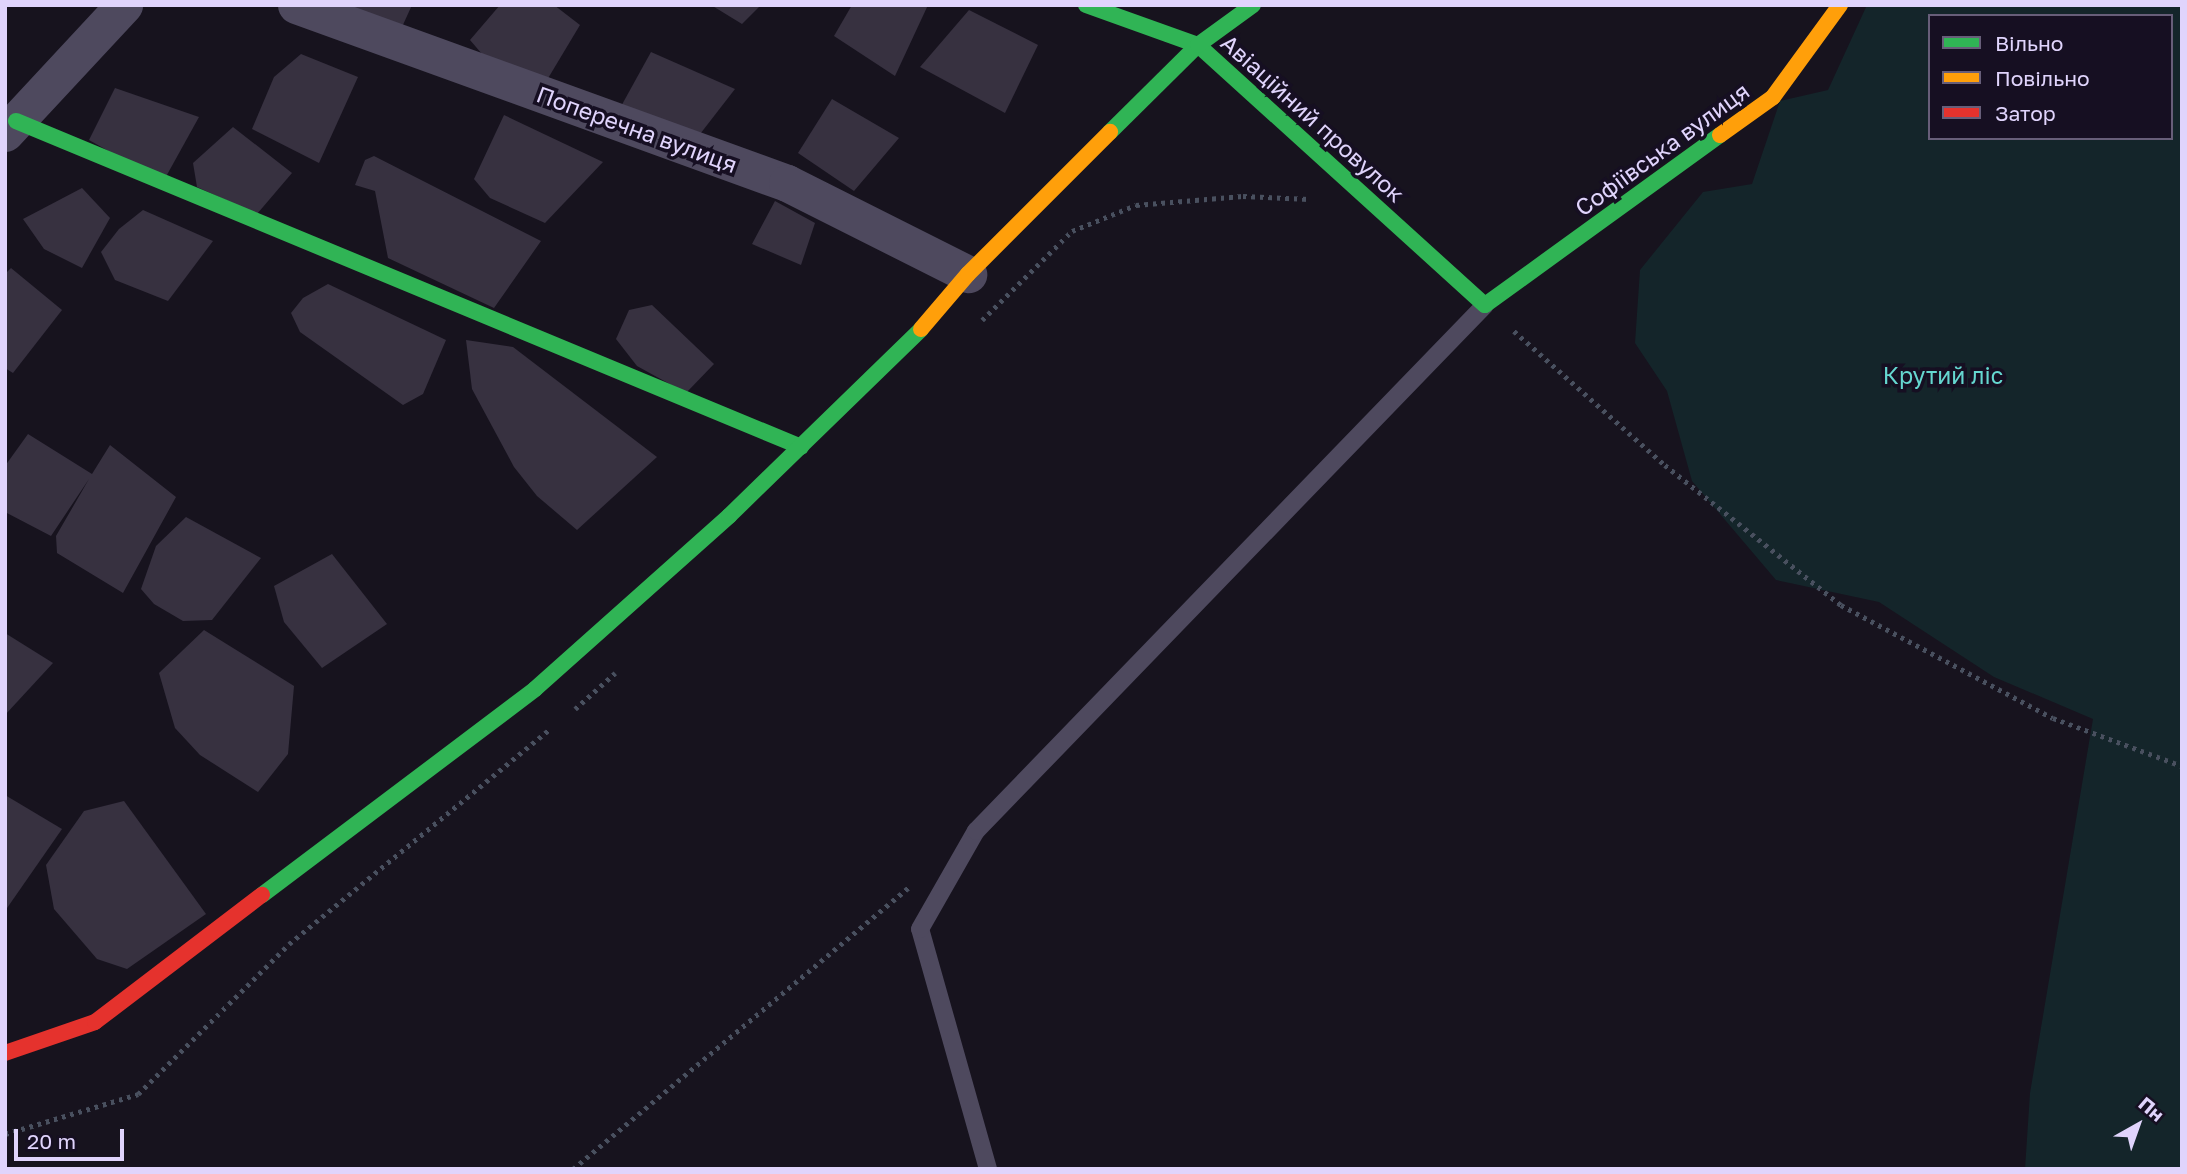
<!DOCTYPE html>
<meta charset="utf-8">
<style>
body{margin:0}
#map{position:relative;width:2187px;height:1174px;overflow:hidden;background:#17131e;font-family:"Golos Text",sans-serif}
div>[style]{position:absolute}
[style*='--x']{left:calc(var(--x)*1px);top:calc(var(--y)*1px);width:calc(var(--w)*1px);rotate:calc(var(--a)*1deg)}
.green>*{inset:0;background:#14252a}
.building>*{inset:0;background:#373140}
.path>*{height:4.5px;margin-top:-2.25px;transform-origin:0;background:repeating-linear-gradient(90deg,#49505f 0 3.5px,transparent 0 8.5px)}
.lane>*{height:18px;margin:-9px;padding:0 9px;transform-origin:9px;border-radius:9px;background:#4e495e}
.street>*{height:37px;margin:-18.5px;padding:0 18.5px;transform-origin:18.5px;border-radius:18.5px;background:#4e495e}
.fast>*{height:16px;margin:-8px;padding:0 8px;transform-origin:8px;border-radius:8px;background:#30b455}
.slow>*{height:16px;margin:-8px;padding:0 8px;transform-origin:8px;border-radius:8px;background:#ff9f0a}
.jam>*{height:16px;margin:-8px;padding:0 8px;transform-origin:8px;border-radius:8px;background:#e5322d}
span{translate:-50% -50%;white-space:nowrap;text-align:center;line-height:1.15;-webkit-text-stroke:7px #160f22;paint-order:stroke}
.street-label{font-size:23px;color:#e0d4fc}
.park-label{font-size:23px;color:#65d7d0}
.frame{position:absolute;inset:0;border:7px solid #e0d4fc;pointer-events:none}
.legend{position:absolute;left:1928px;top:14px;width:245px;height:126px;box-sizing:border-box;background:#160f22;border:2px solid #675e79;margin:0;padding:9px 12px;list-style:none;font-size:21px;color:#e0d4fc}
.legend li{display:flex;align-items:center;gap:14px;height:35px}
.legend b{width:35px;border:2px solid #675e79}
.north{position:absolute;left:2103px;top:1090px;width:70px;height:70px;-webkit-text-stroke:5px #160f22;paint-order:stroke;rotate:40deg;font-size:19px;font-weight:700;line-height:28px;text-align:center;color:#e0d4fc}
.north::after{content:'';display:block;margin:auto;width:24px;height:32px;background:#e0d4fc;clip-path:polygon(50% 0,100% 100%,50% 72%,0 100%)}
.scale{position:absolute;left:14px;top:1129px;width:110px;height:32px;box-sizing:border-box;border:4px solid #e0d4fc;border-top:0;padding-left:9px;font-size:21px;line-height:24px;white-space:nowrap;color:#e0d4fc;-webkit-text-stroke:5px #160f22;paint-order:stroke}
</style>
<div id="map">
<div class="green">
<div style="clip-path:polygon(evenodd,1867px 5px,2182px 5px,2182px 1169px,2025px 1169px,2030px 1093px,2093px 719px,1994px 677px,1879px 602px,1776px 580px,1692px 481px,1667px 391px,1635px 343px,1640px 270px,1703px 192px,1752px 184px,1780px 101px,1828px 90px,1867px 5px,1930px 16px,2171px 16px,2171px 138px,1930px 138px,1930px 16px)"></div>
</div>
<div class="building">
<div style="clip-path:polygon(332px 5px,412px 5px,397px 38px)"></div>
<div style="clip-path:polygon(500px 5px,554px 5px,580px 25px,544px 85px,482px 54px,470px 40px)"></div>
<div style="clip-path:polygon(711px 5px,761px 5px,742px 24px)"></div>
<div style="clip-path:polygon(852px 5px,928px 5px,895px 76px,834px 36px)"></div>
<div style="clip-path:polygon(969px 10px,1038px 45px,1005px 113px,920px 67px)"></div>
<div style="clip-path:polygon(651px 52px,735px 89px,697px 138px,619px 110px)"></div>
<div style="clip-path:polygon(301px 54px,358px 77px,319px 163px,252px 129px,274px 77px)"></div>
<div style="clip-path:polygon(115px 88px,199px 117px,163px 182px,89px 140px)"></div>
<div style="clip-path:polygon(832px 99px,899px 138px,854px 191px,798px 153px)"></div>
<div style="clip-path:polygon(504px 115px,603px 162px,545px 223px,490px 198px,474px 179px)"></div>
<div style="clip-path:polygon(233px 127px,292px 173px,257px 214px,197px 187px,193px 163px)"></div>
<div style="clip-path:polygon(374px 156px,541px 241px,494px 308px,388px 258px,375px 191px,355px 185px,365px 160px)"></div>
<div style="clip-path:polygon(82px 188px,110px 218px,82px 268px,44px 249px,23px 219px)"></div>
<div style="clip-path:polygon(775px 201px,815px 223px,801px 265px,752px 244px)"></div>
<div style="clip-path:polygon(143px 210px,213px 241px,168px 301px,115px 280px,101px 252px,119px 229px)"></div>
<div style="clip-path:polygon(11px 268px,62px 310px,13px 373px,5px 368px,5px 274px)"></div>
<div style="clip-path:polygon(328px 284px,446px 340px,423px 394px,403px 405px,300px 332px,291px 313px,303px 298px)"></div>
<div style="clip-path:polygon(652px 305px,714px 364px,686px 393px,637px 366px,616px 339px,629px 310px)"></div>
<div style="clip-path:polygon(466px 340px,513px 347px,657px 457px,577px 530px,537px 496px,514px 467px,472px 389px)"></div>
<div style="clip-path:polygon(28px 434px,92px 474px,110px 445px,176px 497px,123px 593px,57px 553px,56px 536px,89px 479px,51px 536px,5px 512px,5px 466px)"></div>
<div style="clip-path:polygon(186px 517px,261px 558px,212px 620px,183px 621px,154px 604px,141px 589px,156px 546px)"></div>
<div style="clip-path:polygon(332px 554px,387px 624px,322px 668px,284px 622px,274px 586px)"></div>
<div style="clip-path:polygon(204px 630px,294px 686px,288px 754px,258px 792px,200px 755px,175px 728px,159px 673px)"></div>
<div style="clip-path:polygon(5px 633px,53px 663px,5px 715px)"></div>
<div style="clip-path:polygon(5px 795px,62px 829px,5px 911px)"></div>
<div style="clip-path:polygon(124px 801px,206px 914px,127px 969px,97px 959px,54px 909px,46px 865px,84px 811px)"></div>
</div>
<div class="path">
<div style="--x:982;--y:320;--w:127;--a:-44.7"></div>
<div style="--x:1072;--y:231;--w:69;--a:-22.1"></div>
<div style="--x:1136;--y:205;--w:107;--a:-4.8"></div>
<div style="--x:1243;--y:196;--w:66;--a:2.6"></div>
<div style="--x:1514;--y:331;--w:202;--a:41.6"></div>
<div style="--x:1665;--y:465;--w:225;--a:38.5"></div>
<div style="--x:1841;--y:605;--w:240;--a:28.1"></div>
<div style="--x:2053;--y:718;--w:138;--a:20.4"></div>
<div style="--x:575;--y:709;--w:54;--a:-42"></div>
<div style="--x:5;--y:1134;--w:139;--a:-16.7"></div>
<div style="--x:138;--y:1094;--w:213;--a:-44.8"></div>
<div style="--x:289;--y:944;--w:337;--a:-39.5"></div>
<div style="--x:573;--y:1169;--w:441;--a:-40"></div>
</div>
<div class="lane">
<div style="--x:988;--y:1169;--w:249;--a:-105.8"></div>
<div style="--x:920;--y:929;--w:113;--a:-60.3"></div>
<div style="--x:976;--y:831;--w:732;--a:-45.94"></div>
</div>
<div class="street">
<div style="--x:296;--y:5;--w:522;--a:19.93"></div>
<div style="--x:787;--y:183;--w:203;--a:26.7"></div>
<div style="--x:5;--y:133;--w:175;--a:-47.1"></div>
</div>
<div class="fast">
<div style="--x:1086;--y:5;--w:119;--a:19.7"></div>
<div style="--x:1198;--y:45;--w:387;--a:42.2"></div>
<div style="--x:1485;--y:305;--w:290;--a:-35.9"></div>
<div style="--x:16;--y:121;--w:850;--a:22.55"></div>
<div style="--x:1110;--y:132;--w:124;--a:-44.7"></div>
<div style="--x:1198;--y:45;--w:68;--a:-36"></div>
<div style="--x:262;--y:895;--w:342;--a:-37"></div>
<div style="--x:535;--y:689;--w:260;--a:-41.7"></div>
<div style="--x:729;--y:516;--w:268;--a:-44.2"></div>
</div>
<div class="slow">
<div style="--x:1720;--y:135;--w:65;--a:-35.6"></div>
<div style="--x:1773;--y:97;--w:114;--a:-53.9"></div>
<div style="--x:921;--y:329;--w:72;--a:-49.5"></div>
<div style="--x:968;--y:274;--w:201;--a:-45"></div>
</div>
<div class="jam">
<div style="--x:5;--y:1053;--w:95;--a:-19"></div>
<div style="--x:95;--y:1022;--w:210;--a:-37.3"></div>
</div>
<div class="street-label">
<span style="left:1313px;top:118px;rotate:42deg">Авіаційний провулок</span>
<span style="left:637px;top:129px;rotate:20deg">Поперечна вулиця</span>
<span style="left:1662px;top:149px;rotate:-36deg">Софіївська вулиця</span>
</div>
<div class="park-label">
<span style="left:1943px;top:375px">Крутий ліс</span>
</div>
<div class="frame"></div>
<ul class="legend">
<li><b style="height:9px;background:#30b455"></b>Вільно</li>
<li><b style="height:9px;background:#ff9f0a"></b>Повільно</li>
<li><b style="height:9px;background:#e5322d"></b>Затор</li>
</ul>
<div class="north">Пн</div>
<div class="scale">20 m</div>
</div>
